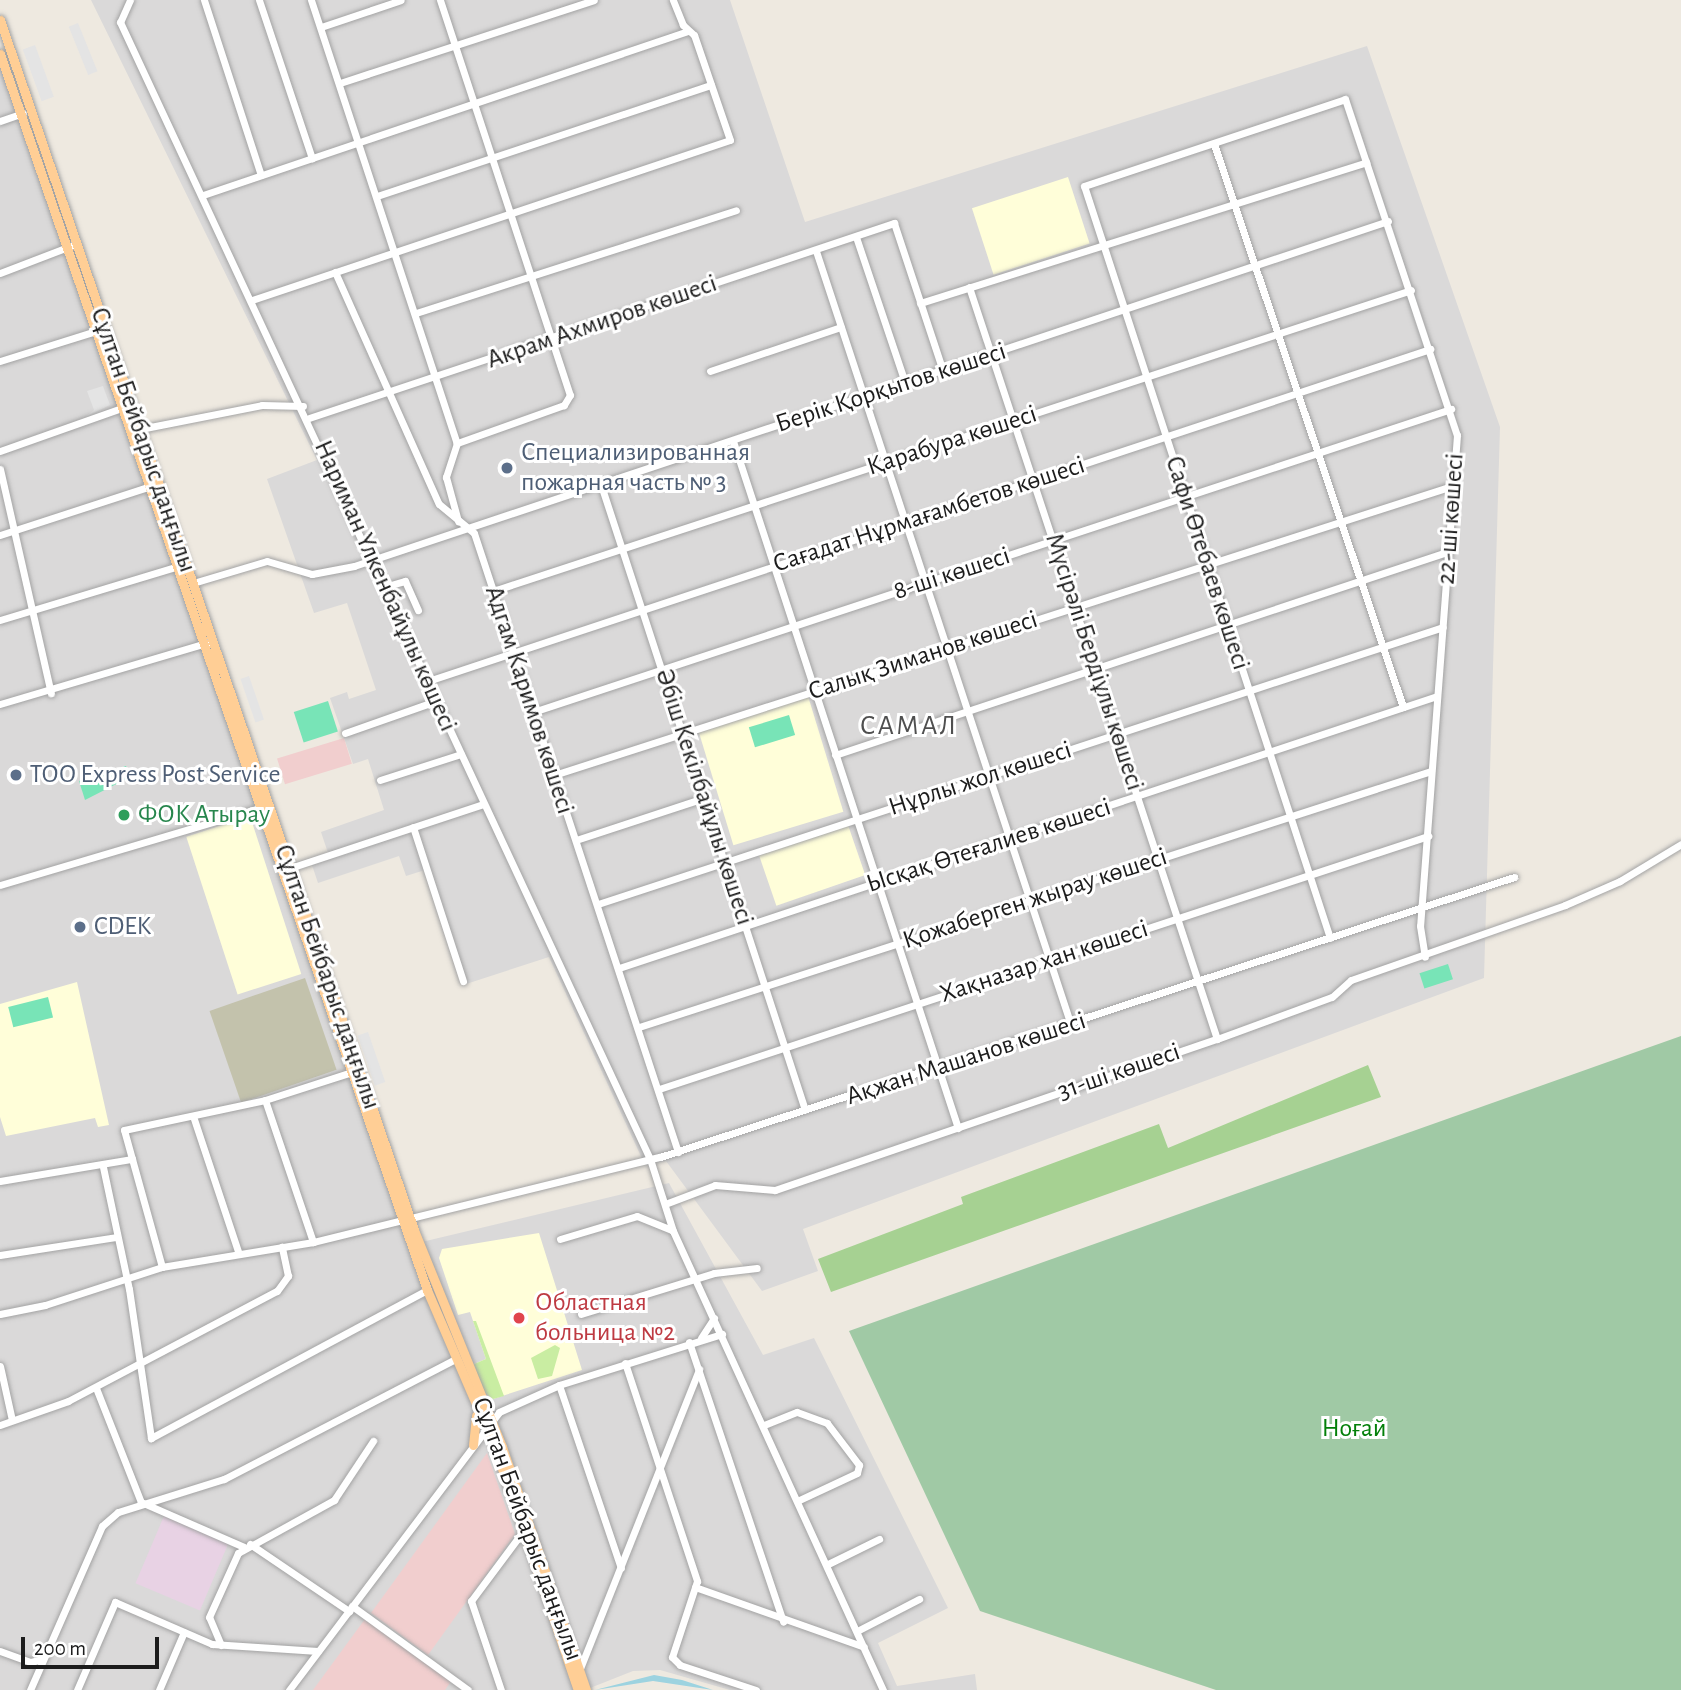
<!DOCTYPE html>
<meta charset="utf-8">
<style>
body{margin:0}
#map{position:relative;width:1681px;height:1690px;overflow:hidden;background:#eee9e0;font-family:"Alegreya Sans",sans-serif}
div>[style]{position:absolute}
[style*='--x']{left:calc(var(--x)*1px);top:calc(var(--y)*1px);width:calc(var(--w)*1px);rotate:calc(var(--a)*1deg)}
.residential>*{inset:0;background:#dad9d9}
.commercial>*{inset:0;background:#f1cece;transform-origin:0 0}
.industrial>*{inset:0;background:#e8d2e4;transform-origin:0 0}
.education>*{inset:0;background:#fffed9;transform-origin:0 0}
.construction>*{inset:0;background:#c3c2ac;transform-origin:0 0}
.grass>*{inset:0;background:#c9eda2}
.forest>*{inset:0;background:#a6d192}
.cemetery>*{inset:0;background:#a0c9a5}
.pitch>*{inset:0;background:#78e4b7;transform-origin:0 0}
.parking>*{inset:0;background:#e4e4e4;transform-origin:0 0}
.water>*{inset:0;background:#9dd3e0}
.roads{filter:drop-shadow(0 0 2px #a3a3a3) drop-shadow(0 0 2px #a3a3a3)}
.minor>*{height:7px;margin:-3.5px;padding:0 3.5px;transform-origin:3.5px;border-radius:3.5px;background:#fff}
.major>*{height:9px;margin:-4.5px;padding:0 4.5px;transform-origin:4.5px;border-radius:4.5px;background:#ffce95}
.dots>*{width:19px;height:19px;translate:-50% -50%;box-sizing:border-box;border:4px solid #fff;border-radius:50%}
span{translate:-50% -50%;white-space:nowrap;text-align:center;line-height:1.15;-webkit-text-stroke:6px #fff;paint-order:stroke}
.street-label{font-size:26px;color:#1c1c1c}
.service-label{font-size:26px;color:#4e5e75}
.left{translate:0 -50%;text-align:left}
.leisure-label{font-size:26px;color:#27864d}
.health-label{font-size:26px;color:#be3a42}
.park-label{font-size:26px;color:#04800a}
.neighbourhood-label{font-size:28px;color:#4f4f4f;letter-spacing:2px}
.scale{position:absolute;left:21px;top:1637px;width:138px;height:32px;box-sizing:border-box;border:4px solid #1c1c1c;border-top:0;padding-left:9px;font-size:21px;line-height:24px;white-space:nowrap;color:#1c1c1c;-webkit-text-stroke:5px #fff;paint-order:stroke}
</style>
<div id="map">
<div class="residential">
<div style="clip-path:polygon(91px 0,730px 0,805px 222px,1367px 46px,1500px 427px,1484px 978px,803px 1229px,818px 1271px,762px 1291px,666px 1161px,645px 1165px,549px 957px,463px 985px,425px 870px,406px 876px,399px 856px,318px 883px,311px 862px,329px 856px,321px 832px,384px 810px,368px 759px,353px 764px,330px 698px,347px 692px,349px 699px,376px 690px,347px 603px,314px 613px,267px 479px,317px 460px)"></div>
<div style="clip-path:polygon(0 52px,409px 1245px,669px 1183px,763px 1355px,814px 1338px,948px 1608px,878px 1643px,897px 1686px,975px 1674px,977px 1690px,730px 1690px,660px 1670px,633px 1671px,585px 1690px,0 1690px)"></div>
</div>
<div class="commercial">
<div style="left:344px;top:738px;width:27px;height:70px;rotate:73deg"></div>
<div style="clip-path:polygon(487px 1453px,515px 1534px,428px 1655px,371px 1613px)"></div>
<div style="clip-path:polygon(365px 1619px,452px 1680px,445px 1690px,313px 1690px)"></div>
</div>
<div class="industrial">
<div style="left:164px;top:1516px;width:70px;height:73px;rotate:23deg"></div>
</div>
<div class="education">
<div style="left:1068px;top:177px;width:70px;height:101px;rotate:72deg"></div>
<div style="left:808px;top:696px;width:121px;height:115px;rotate:73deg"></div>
<div style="left:250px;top:816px;width:166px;height:67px;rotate:72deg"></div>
<div style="left:848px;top:825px;width:53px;height:94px;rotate:71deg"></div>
<div style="clip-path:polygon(77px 982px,109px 1125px,98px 1127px,95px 1118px,6px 1136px,0 1117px,0 1004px)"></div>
<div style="clip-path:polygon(539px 1233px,582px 1370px,493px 1399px,474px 1364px,486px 1359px,470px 1312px,458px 1315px,439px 1258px,442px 1249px)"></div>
</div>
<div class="construction">
<div style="left:305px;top:978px;width:97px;height:101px;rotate:71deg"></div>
</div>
<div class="grass">
<div style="clip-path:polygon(473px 1321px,476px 1321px,504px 1396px,493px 1399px,483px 1391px,474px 1364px,486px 1359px)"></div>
<div style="clip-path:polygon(555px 1345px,560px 1348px,552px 1376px,538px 1379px,531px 1358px)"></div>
</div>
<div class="forest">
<div style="clip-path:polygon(1368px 1065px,1381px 1097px,831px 1292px,818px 1259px,963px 1204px,961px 1197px,1159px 1124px,1168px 1148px)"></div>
</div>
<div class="cemetery">
<div style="clip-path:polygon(1681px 1036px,1681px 1690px,1216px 1690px,980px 1611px,849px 1331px)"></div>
</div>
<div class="pitch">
<div style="left:328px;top:701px;width:32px;height:36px;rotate:72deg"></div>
<div style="left:789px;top:715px;width:21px;height:42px;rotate:73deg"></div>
<div style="clip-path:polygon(126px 766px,130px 777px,85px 800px,79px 781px)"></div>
<div style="left:1448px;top:964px;width:16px;height:30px;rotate:72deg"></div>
<div style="left:48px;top:997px;width:21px;height:41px;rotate:76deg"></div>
</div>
<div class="parking">
<div style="left:78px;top:23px;width:52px;height:10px;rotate:68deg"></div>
<div style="left:35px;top:45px;width:55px;height:13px;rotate:70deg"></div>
<div style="clip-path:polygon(103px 386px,110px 405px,85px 417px,94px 410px,87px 391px)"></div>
<div style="left:249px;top:676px;width:46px;height:9px;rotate:71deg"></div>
<div style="left:368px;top:1032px;width:53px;height:11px;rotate:71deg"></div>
</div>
<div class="water">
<div style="clip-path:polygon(654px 1675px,682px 1680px,713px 1690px,653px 1681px,595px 1690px)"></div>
</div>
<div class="roads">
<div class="minor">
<div style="--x:130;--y:0;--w:24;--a:114"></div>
<div style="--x:120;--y:22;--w:1254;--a:65.01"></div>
<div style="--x:650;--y:1159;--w:76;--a:72.3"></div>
<div style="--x:673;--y:1231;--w:505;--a:65.42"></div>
<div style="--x:204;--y:0;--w:184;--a:72"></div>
<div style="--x:259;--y:0;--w:167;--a:71.5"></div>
<div style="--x:311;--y:0;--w:466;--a:71.8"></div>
<div style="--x:457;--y:443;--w:36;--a:108"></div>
<div style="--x:446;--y:477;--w:46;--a:74.7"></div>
<div style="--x:440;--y:0;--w:416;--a:71.8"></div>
<div style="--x:570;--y:395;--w:12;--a:121"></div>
<div style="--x:564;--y:405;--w:114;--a:160.4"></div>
<div style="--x:321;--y:27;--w:84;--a:-18.6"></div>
<div style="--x:340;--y:83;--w:267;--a:-18.1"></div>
<div style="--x:0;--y:121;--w:24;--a:-19"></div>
<div style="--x:1214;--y:144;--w:594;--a:71.44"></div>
<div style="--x:203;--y:195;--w:512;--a:-18.68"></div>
<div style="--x:377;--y:196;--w:352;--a:-18.4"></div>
<div style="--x:856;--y:237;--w:154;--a:71.4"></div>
<div style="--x:816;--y:251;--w:815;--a:71.77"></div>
<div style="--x:335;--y:272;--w:254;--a:65.9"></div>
<div style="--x:439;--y:504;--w:45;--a:39.6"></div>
<div style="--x:474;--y:533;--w:652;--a:71.76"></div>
<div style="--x:0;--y:273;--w:81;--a:-20.9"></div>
<div style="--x:969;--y:287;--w:792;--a:71.75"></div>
<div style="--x:252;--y:300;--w:504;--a:-18.51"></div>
<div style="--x:730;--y:140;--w:111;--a:-108.9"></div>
<div style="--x:694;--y:35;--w:15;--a:-138"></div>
<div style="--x:683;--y:25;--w:27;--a:-112"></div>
<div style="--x:920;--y:303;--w:468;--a:-17.5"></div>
<div style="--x:416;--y:313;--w:336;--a:-17.8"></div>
<div style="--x:0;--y:361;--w:101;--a:-17.4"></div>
<div style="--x:710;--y:371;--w:138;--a:-18.6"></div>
<div style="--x:309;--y:418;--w:617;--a:-18.43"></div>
<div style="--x:894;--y:223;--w:156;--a:71.7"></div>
<div style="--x:140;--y:429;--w:124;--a:-11.1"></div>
<div style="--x:262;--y:405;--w:41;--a:1.4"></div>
<div style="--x:733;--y:441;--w:723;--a:71.87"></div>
<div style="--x:0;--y:451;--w:132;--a:-19.5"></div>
<div style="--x:0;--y:469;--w:230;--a:77.2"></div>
<div style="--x:601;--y:485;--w:657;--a:71.92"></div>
<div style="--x:0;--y:535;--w:159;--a:-18"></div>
<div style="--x:193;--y:583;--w:77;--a:-16.6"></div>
<div style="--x:267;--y:561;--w:47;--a:16.1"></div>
<div style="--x:312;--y:574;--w:43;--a:-10.8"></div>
<div style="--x:354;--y:566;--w:1090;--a:-18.45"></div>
<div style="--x:384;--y:587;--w:22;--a:-16"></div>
<div style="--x:405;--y:581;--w:32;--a:66"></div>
<div style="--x:493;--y:591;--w:966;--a:-18.15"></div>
<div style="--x:0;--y:620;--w:187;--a:-16.8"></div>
<div style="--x:428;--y:681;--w:1056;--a:-18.33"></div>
<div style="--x:0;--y:704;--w:218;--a:-16.5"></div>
<div style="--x:533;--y:712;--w:967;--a:-18.27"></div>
<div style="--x:345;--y:733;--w:96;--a:-19.4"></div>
<div style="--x:835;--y:755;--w:645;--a:-18.35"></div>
<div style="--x:554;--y:775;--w:943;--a:-17.84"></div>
<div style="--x:380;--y:780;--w:85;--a:-17.8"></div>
<div style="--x:413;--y:827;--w:162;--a:72"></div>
<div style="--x:576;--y:840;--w:135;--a:-18.2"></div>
<div style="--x:290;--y:868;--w:204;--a:-18.3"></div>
<div style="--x:0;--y:885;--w:275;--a:-16.5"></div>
<div style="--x:598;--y:904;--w:889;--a:-18.15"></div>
<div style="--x:1330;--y:938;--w:791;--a:-108.11"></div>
<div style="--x:1084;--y:186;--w:275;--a:-18.4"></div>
<div style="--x:1345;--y:99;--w:354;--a:71.6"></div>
<div style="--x:1457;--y:435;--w:492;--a:94.3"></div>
<div style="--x:1420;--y:926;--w:31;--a:81"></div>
<div style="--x:619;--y:968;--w:862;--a:-18.39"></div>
<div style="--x:639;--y:1027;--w:832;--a:-17.91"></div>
<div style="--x:659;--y:1089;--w:810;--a:-18.21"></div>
<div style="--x:265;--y:1100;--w:150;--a:71.3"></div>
<div style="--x:193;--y:1116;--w:145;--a:71.6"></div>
<div style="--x:103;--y:1167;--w:125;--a:78"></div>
<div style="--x:129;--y:1289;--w:151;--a:81.6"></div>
<div style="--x:151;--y:1438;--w:313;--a:-28.2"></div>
<div style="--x:0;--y:1181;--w:134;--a:-9.5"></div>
<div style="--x:665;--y:1204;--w:53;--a:-20.8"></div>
<div style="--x:715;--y:1185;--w:60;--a:4.8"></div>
<div style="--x:775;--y:1190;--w:467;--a:-18.9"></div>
<div style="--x:1217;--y:1039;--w:122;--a:-20.1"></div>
<div style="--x:1332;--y:997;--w:25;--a:-42"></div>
<div style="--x:1351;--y:980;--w:227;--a:-19.3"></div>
<div style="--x:1565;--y:905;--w:60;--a:-23.6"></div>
<div style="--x:1620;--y:881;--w:71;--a:-31.2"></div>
<div style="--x:560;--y:1239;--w:80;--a:-16.6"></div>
<div style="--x:637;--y:1216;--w:38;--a:22"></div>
<div style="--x:0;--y:1255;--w:117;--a:-8.8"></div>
<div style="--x:162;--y:1267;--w:142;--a:-105.5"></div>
<div style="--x:124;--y:1130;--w:144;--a:-12"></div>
<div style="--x:265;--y:1100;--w:95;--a:-17.9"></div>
<div style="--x:0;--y:1314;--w:46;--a:-11.3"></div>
<div style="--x:45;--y:1305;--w:123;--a:-18"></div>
<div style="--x:162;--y:1267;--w:153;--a:-9.4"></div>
<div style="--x:313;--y:1242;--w:357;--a:-13.8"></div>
<div style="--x:660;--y:1157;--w:899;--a:-18.15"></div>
<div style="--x:581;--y:1314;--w:139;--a:-17.1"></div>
<div style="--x:714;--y:1273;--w:43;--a:-6.6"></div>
<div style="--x:701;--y:1338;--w:24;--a:-57"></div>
<div style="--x:689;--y:1342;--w:295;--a:71.4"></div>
<div style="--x:625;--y:1363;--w:230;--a:71.7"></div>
<div style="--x:697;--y:1581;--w:80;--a:108.2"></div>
<div style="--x:672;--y:1657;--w:11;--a:45"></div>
<div style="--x:680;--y:1665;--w:80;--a:18.2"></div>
<div style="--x:0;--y:1366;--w:55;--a:77.5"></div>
<div style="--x:559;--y:1385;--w:193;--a:71.3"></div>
<div style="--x:96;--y:1388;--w:123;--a:68.5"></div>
<div style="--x:141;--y:1502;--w:112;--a:23.6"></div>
<div style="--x:0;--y:1425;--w:72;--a:-19.4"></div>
<div style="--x:68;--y:1401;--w:236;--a:-27.8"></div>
<div style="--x:277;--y:1291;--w:19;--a:-54"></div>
<div style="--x:288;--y:1276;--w:30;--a:-102"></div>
<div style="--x:764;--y:1425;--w:35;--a:-22"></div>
<div style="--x:797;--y:1412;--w:32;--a:20"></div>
<div style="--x:827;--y:1423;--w:53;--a:52.7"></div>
<div style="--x:859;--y:1465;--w:8;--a:104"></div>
<div style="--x:857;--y:1473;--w:64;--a:155"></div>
<div style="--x:250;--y:1544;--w:120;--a:34.1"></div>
<div style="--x:828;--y:1564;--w:57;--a:-26.1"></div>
<div style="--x:695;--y:1587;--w:179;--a:19.5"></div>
<div style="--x:352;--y:1606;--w:143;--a:35.9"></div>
<div style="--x:857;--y:1631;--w:70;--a:-27.3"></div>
<div style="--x:221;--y:1645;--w:30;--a:-113"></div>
<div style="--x:209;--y:1617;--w:70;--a:-65.6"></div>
<div style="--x:238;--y:1553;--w:110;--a:-28.9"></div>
<div style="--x:334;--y:1500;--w:71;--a:-56.5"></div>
<div style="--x:0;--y:1651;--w:33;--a:20"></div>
<div style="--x:31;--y:1662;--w:11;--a:-15"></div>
<div style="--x:579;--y:1671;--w:325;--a:-68.3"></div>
<div style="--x:30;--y:1690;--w:179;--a:-66.3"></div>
<div style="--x:102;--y:1526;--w:21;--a:-41"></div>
<div style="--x:118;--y:1512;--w:111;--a:-17.3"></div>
<div style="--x:224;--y:1479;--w:259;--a:-27.4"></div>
<div style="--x:77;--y:1690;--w:96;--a:-66.6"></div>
<div style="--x:115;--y:1602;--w:106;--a:23.4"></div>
<div style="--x:212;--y:1644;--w:106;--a:3.8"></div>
<div style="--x:159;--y:1690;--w:63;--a:-66.7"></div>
<div style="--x:289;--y:1690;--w:348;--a:-52.9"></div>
<div style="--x:499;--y:1412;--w:66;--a:-24.2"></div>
<div style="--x:559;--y:1385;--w:171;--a:-17.4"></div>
<div style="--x:501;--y:1690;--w:94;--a:-108.6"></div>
<div style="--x:471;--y:1601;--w:89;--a:-53.3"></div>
</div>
<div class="major">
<div style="--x:0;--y:20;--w:1279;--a:71.11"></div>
<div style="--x:414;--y:1230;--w:234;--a:67.9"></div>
<div style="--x:502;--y:1447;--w:257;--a:70.9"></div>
<div style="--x:0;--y:54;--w:1308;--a:70.94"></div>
<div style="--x:427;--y:1290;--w:172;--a:66.7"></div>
<div style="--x:495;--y:1448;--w:256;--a:71.1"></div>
<div style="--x:473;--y:1445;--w:30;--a:-84"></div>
</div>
</div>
<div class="dots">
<div style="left:507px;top:468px;background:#5c6f8a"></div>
<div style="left:16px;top:775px;background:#5c6f8a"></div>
<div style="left:124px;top:815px;background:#2e9e5b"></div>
<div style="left:80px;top:927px;background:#5c6f8a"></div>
<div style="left:519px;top:1318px;background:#e0444e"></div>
</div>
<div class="street-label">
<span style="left:602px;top:322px;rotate:-19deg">Акрам Ахмиров көшесі</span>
<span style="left:891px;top:388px;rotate:-18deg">Берік Қорқытов көшесі</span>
<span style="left:143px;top:440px;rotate:71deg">Сұлтан Бейбарыс даңғылы</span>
<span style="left:952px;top:441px;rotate:-18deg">Қарабура көшесі</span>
<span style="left:929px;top:515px;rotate:-18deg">Сағадат Нұрмағамбетов көшесі</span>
<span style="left:1451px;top:519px;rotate:-86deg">22-ші көшесі</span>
<span style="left:1207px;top:563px;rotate:72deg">Сафи Өтебаев көшесі</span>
<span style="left:952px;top:574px;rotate:-18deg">8-шi көшесi</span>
<span style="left:385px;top:586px;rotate:66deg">Нариман Үлкенбайұлы көшесі</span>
<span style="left:923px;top:656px;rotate:-18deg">Салық Зиманов көшесі</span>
<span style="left:1094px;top:662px;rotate:72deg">Мүсірәлі Бердіұлы көшесі</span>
<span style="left:529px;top:700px;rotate:72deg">Адгам Каримов көшесі</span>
<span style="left:980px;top:779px;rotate:-18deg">Нұрлы жол көшесі</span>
<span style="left:704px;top:797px;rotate:72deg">Әбіш Кекілбайұлы көшесі</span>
<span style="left:989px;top:846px;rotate:-18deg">Ысқақ Өтеғалиев көшесі</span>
<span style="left:1035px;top:899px;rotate:-18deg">Қожаберген жырау көшесі</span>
<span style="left:1044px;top:962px;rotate:-18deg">Хақназар хан көшесі</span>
<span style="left:327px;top:977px;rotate:71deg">Сұлтан Бейбарыс даңғылы</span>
<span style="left:966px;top:1059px;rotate:-18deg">Ақжан Машанов көшесі</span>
<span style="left:1119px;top:1072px;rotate:-19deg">31-ші көшесі</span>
<span style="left:527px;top:1529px;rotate:70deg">Сұлтан Бейбарыс даңғылы</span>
</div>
<div class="service-label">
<span class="left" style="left:521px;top:468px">Специализированная<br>пожарная часть № 3</span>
<span class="left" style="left:30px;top:775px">ТОО Express Post Service</span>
<span class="left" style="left:94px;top:927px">CDEK</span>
</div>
<div class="leisure-label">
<span class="left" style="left:138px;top:815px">ФОК Атырау</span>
</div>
<div class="health-label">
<span class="left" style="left:535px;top:1318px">Областная<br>больница №2</span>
</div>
<div class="park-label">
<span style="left:1354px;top:1429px">Ноғай</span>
</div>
<div class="neighbourhood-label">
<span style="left:909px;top:726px">САМАЛ</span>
</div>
<div class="scale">200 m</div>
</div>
